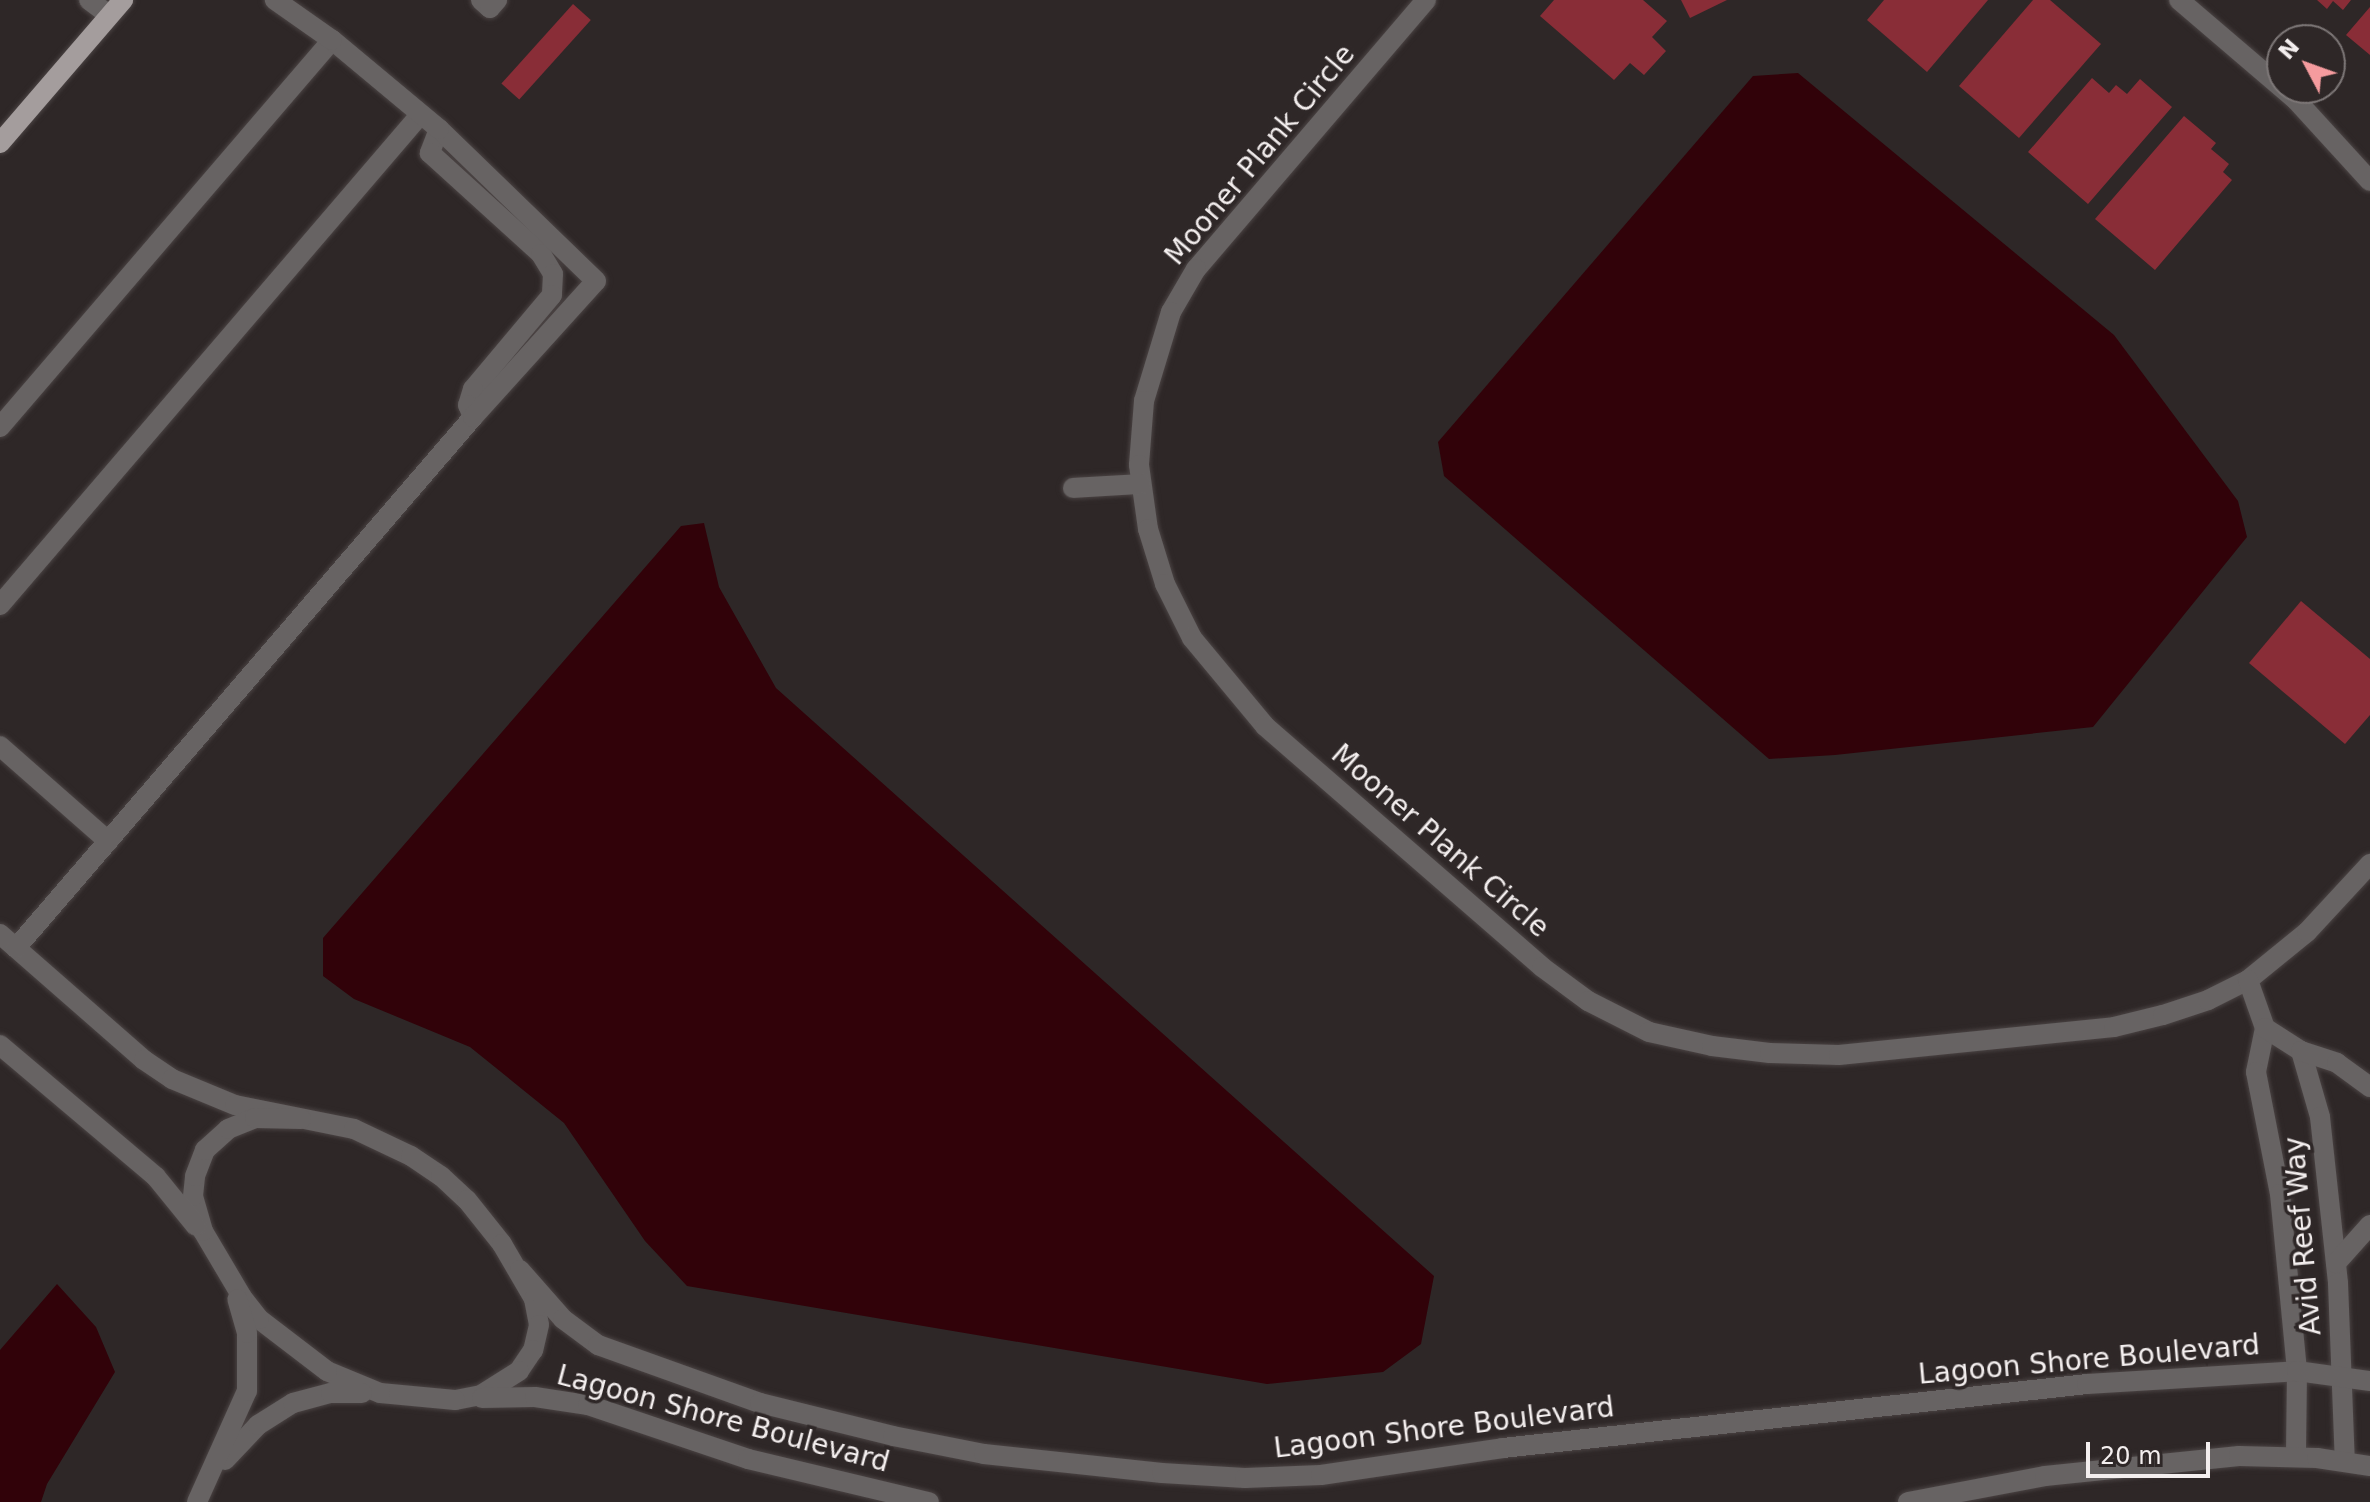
<!DOCTYPE html>
<style>
body{margin:0}
#map{position:relative;width:2370px;height:1502px;overflow:hidden;background:#2e2727;font-family:"DejaVu Sans",sans-serif}
div>[style]{position:absolute}
[style*='--x']{left:calc(var(--x)*1px);top:calc(var(--y)*1px);width:calc(var(--w)*1px);rotate:calc(var(--a)*1deg)}
.water>*{inset:0;background:#310209}
.building>*{inset:0;background:#892d37;transform-origin:0 0}
.roads{filter:drop-shadow(0 0 2px #4a4343) drop-shadow(0 0 2px #4a4343)}
.minor>*{height:20px;margin:-10px;padding:0 10px;transform-origin:10px;border-radius:10px;background:#676363}
.major>*{height:20px;margin:-10px;padding:0 10px;transform-origin:10px;border-radius:10px;background:#a49d9d}
span{translate:-50% -50%;white-space:nowrap;text-align:center;line-height:1.15;-webkit-text-stroke:7px #2e2727;paint-order:stroke}
.street-label{font-size:28px;color:#f3eeee}
.north{position:absolute;left:2266px;top:24px;width:80px;height:80px;box-sizing:border-box;background:#2e2727;border:2px solid #7d7777;border-radius:50%;rotate:311deg;font-size:22px;font-weight:700;line-height:32px;text-align:center;color:#f3eeee}
.north::after{content:'';display:block;margin:auto;width:28px;height:36px;background:#f59b9e;clip-path:polygon(50% 0,100% 100%,50% 72%,0 100%)}
.scale{position:absolute;left:2086px;top:1442px;width:124px;height:36px;box-sizing:border-box;border:4px solid #f3eeee;border-top:0;padding-left:10px;font-size:24px;line-height:28px;white-space:nowrap;color:#f3eeee;-webkit-text-stroke:6px #2e2727;paint-order:stroke}
</style>
<div id="map">
<div class="water">
<div style="clip-path:polygon(1798px 73px,2114px 335px,2238px 501px,2247px 537px,2093px 727px,1835px 755px,1769px 759px,1444px 476px,1438px 442px,1753px 76px)"></div>
<div style="clip-path:polygon(704px 523px,719px 587px,776px 688px,1434px 1276px,1421px 1344px,1383px 1372px,1267px 1384px,687px 1286px,645px 1241px,564px 1123px,470px 1047px,354px 999px,323px 976px,323px 938px,681px 526px)"></div>
<div style="clip-path:polygon(57px 1284px,96px 1327px,115px 1372px,47px 1484px,41px 1502px,0 1502px,0 1350px)"></div>
</div>
<div class="building">
<div style="clip-path:polygon(1554px 0,1643px 0,1667px 21px,1652px 37px,1666px 51px,1644px 75px,1630px 63px,1614px 80px,1540px 16px)"></div>
<div style="clip-path:polygon(1681px 0,1727px 0,1690px 18px)"></div>
<div style="clip-path:polygon(1884px 0,1988px 0,1927px 72px,1867px 20px)"></div>
<div style="clip-path:polygon(2033px 0,2050px 0,2101px 44px,2019px 138px,1959px 86px)"></div>
<div style="clip-path:polygon(2317px 0,2351px 0,2343px 10px,2333px 1px,2327px 9px)"></div>
<div style="left:573px;top:4px;width:24px;height:107px;rotate:42deg"></div>
<div style="clip-path:polygon(2370px 7px,2370px 55px,2346px 35px)"></div>
<div style="clip-path:polygon(2092px 78px,2109px 93px,2116px 85px,2127px 94px,2140px 79px,2172px 107px,2088px 204px,2028px 152px)"></div>
<div style="clip-path:polygon(2184px 116px,2216px 143px,2211px 149px,2229px 164px,2223px 172px,2232px 180px,2155px 270px,2095px 219px)"></div>
<div style="clip-path:polygon(2301px 601px,2370px 659px,2370px 715px,2345px 744px,2249px 663px)"></div>
</div>
<div class="roads">
<div class="minor">
<div style="--x:89;--y:0;--w:25;--a:37"></div>
<div style="--x:481;--y:0;--w:12;--a:42"></div>
<div style="--x:490;--y:8;--w:11;--a:-49"></div>
<div style="--x:1426;--y:0;--w:354;--a:130.5"></div>
<div style="--x:1196;--y:269;--w:50;--a:120.2"></div>
<div style="--x:1171;--y:312;--w:93;--a:106.9"></div>
<div style="--x:1144;--y:401;--w:64;--a:94.5"></div>
<div style="--x:1139;--y:465;--w:65;--a:82"></div>
<div style="--x:1148;--y:529;--w:58;--a:72.8"></div>
<div style="--x:1165;--y:584;--w:60;--a:63.4"></div>
<div style="--x:1192;--y:638;--w:114;--a:50.3"></div>
<div style="--x:1265;--y:726;--w:367;--a:41"></div>
<div style="--x:1542;--y:967;--w:57;--a:36.5"></div>
<div style="--x:1588;--y:1001;--w:68;--a:26.9"></div>
<div style="--x:1649;--y:1032;--w:65;--a:12.5"></div>
<div style="--x:1712;--y:1046;--w:58;--a:6.9"></div>
<div style="--x:1770;--y:1053;--w:69;--a:1.7"></div>
<div style="--x:1839;--y:1055;--w:276;--a:-5.8"></div>
<div style="--x:2114;--y:1027;--w:50;--a:-13.8"></div>
<div style="--x:2163;--y:1015;--w:47;--a:-18.4"></div>
<div style="--x:2208;--y:1000;--w:45;--a:-26.6"></div>
<div style="--x:2248;--y:980;--w:76;--a:-39.1"></div>
<div style="--x:2307;--y:932;--w:93;--a:-47.2"></div>
<div style="--x:2179;--y:0;--w:153;--a:40.5"></div>
<div style="--x:2295;--y:99;--w:111;--a:47.6"></div>
<div style="--x:439;--y:129;--w:26;--a:111"></div>
<div style="--x:430;--y:153;--w:150;--a:42.3"></div>
<div style="--x:541;--y:254;--w:23;--a:59"></div>
<div style="--x:553;--y:274;--w:21;--a:93"></div>
<div style="--x:552;--y:295;--w:123;--a:130"></div>
<div style="--x:473;--y:389;--w:17;--a:107"></div>
<div style="--x:468;--y:405;--w:13;--a:67"></div>
<div style="--x:0;--y:427;--w:510;--a:-49.37"></div>
<div style="--x:1073;--y:488;--w:68;--a:-3.4"></div>
<div style="--x:0;--y:605;--w:645;--a:-49.4"></div>
<div style="--x:0;--y:746;--w:144;--a:41.3"></div>
<div style="--x:0;--y:934;--w:191;--a:41.2"></div>
<div style="--x:144;--y:1060;--w:34;--a:34"></div>
<div style="--x:172;--y:1079;--w:68;--a:22.4"></div>
<div style="--x:235;--y:1105;--w:121;--a:11.4"></div>
<div style="--x:354;--y:1129;--w:63;--a:25.3"></div>
<div style="--x:411;--y:1156;--w:36;--a:34"></div>
<div style="--x:441;--y:1176;--w:35;--a:43"></div>
<div style="--x:467;--y:1200;--w:56;--a:51.5"></div>
<div style="--x:502;--y:1244;--w:64;--a:59.8"></div>
<div style="--x:534;--y:1299;--w:26;--a:79"></div>
<div style="--x:539;--y:1325;--w:26;--a:103"></div>
<div style="--x:533;--y:1350;--w:25;--a:124"></div>
<div style="--x:519;--y:1371;--w:45;--a:147.7"></div>
<div style="--x:481;--y:1395;--w:26;--a:169"></div>
<div style="--x:455;--y:1400;--w:75;--a:-174.7"></div>
<div style="--x:380;--y:1393;--w:57;--a:-157.5"></div>
<div style="--x:327;--y:1371;--w:86;--a:-142.6"></div>
<div style="--x:259;--y:1319;--w:28;--a:-128"></div>
<div style="--x:242;--y:1297;--w:77;--a:-120.6"></div>
<div style="--x:203;--y:1231;--w:36;--a:-106"></div>
<div style="--x:193;--y:1196;--w:20;--a:-84"></div>
<div style="--x:195;--y:1176;--w:28;--a:-69"></div>
<div style="--x:205;--y:1150;--w:31;--a:-42"></div>
<div style="--x:228;--y:1129;--w:29;--a:-22"></div>
<div style="--x:255;--y:1118;--w:46;--a:1.2"></div>
<div style="--x:16;--y:948;--w:701;--a:-49.28"></div>
<div style="--x:473;--y:417;--w:183;--a:-47.9"></div>
<div style="--x:596;--y:281;--w:219;--a:-135.9"></div>
<div style="--x:439;--y:129;--w:139;--a:-140.2"></div>
<div style="--x:332;--y:40;--w:70;--a:-144.9"></div>
<div style="--x:2248;--y:980;--w:51;--a:70.5"></div>
<div style="--x:2265;--y:1028;--w:45;--a:101.6"></div>
<div style="--x:2256;--y:1072;--w:124;--a:78.9"></div>
<div style="--x:2280;--y:1194;--w:178;--a:84.5"></div>
<div style="--x:2297;--y:1371;--w:85;--a:90.7"></div>
<div style="--x:2265;--y:1028;--w:43;--a:32.6"></div>
<div style="--x:2301;--y:1051;--w:69;--a:73.9"></div>
<div style="--x:2320;--y:1117;--w:167;--a:83.8"></div>
<div style="--x:2338;--y:1283;--w:179;--a:87.8"></div>
<div style="--x:0;--y:1045;--w:204;--a:40.2"></div>
<div style="--x:156;--y:1177;--w:63;--a:50.8"></div>
<div style="--x:2301;--y:1051;--w:38;--a:18"></div>
<div style="--x:2337;--y:1063;--w:41;--a:36"></div>
<div style="--x:2336;--y:1263;--w:51;--a:-48.2"></div>
<div style="--x:520;--y:1270;--w:65;--a:48.7"></div>
<div style="--x:563;--y:1319;--w:44;--a:36.6"></div>
<div style="--x:598;--y:1345;--w:172;--a:19.7"></div>
<div style="--x:760;--y:1403;--w:137;--a:13.9"></div>
<div style="--x:893;--y:1436;--w:93;--a:11.2"></div>
<div style="--x:984;--y:1454;--w:179;--a:6.1"></div>
<div style="--x:1162;--y:1473;--w:83;--a:3.4"></div>
<div style="--x:1245;--y:1478;--w:76;--a:-2.3"></div>
<div style="--x:1321;--y:1475;--w:184;--a:-8.4"></div>
<div style="--x:1503;--y:1448;--w:587;--a:-6.25"></div>
<div style="--x:2087;--y:1384;--w:210;--a:-3.5"></div>
<div style="--x:2297;--y:1371;--w:74;--a:7.8"></div>
<div style="--x:482;--y:1398;--w:53;--a:-1.1"></div>
<div style="--x:535;--y:1397;--w:54;--a:8.6"></div>
<div style="--x:588;--y:1405;--w:169;--a:18.6"></div>
<div style="--x:748;--y:1459;--w:186;--a:13.4"></div>
<div style="--x:225;--y:1460;--w:48;--a:-46.7"></div>
<div style="--x:258;--y:1425;--w:41;--a:-32.2"></div>
<div style="--x:293;--y:1403;--w:39;--a:-15"></div>
<div style="--x:331;--y:1393;--w:31;--a:0"></div>
<div style="--x:197;--y:1502;--w:122;--a:-65.8"></div>
<div style="--x:247;--y:1391;--w:58;--a:-90"></div>
<div style="--x:247;--y:1333;--w:35;--a:-106"></div>
<div style="--x:1908;--y:1502;--w:139;--a:-10.7"></div>
<div style="--x:2045;--y:1476;--w:195;--a:-5.9"></div>
<div style="--x:2239;--y:1456;--w:78;--a:1.5"></div>
<div style="--x:2317;--y:1458;--w:54;--a:8.6"></div>
</div>
<div class="major">
<div style="--x:0;--y:143;--w:189;--a:-49.3"></div>
</div>
</div>
<div class="street-label">
<span style="left:1260px;top:155px;rotate:-50deg">Mooner Plank Circle</span>
<span style="left:1440px;top:841px;rotate:41deg">Mooner Plank Circle</span>
<span style="left:2303px;top:1236px;rotate:-95deg">Avid Reef Way</span>
<span style="left:2089px;top:1360px;rotate:-5deg">Lagoon Shore Boulevard</span>
<span style="left:723px;top:1419px;rotate:15deg">Lagoon Shore Boulevard</span>
<span style="left:1444px;top:1428px;rotate:-7deg">Lagoon Shore Boulevard</span>
</div>
<div class="north">N</div>
<div class="scale">20 m</div>
</div>
